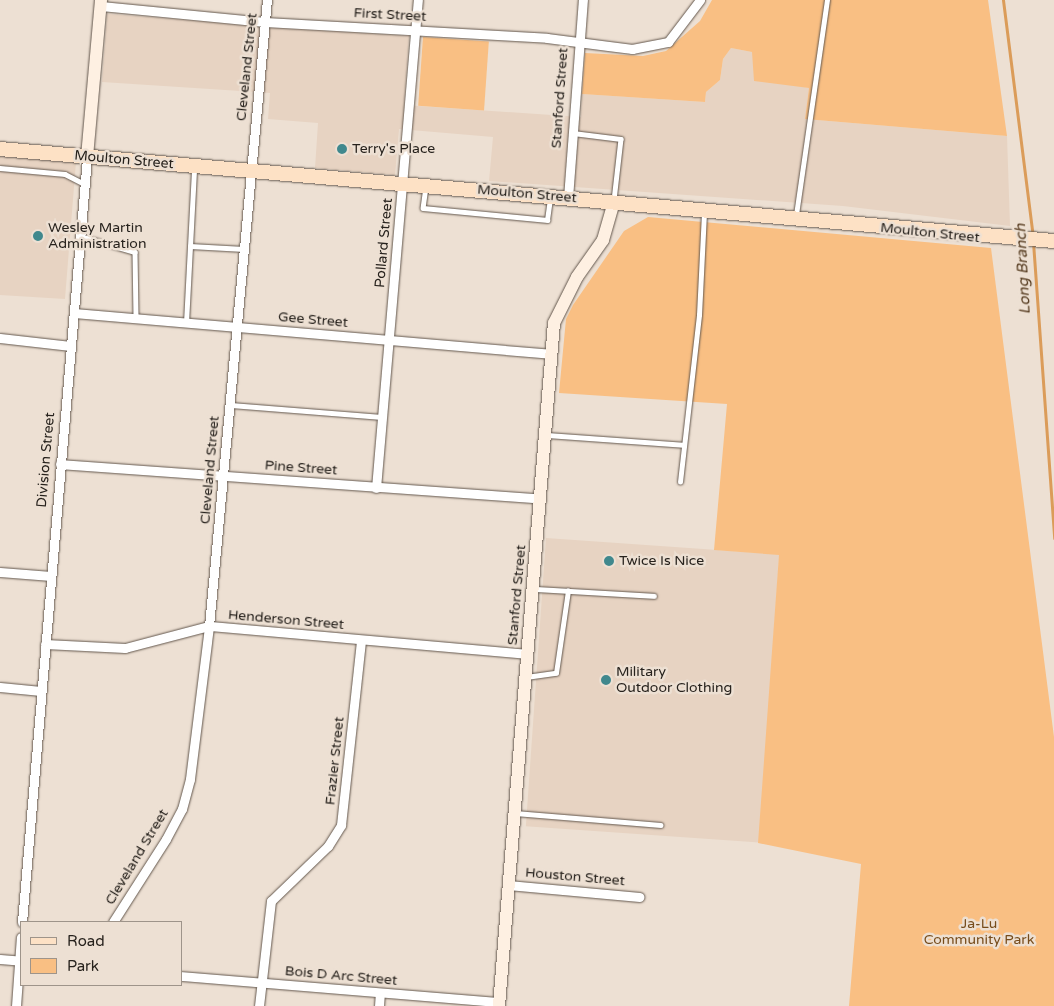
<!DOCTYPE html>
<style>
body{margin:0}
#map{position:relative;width:1054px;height:1006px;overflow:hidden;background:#ede0d3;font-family:"Varela Round",sans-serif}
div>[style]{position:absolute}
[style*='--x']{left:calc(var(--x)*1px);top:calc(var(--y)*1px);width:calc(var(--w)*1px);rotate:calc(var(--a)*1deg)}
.built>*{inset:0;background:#e7d3c2;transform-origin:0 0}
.green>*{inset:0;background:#f9bf83;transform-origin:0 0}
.stream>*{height:3px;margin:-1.5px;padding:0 1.5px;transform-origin:1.5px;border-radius:1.5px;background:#db9c59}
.roads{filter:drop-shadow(0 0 1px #63574d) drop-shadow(0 0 1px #63574d)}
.lane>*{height:4.5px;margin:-2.25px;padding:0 2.25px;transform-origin:2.25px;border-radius:2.25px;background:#fff}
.street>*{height:9px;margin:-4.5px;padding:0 4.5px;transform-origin:4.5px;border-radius:4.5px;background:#fff}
.secondary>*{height:12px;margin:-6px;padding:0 6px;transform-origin:6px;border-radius:6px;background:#fef0e2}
.primary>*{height:14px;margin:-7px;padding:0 7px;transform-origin:7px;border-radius:7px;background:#fde1c5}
.dots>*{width:14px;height:14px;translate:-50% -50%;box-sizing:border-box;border:2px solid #ede0d3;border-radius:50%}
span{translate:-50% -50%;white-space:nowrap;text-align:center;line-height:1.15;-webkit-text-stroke:5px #ede0d3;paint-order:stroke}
.street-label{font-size:14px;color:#27221d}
.poi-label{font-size:14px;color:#27221d}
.left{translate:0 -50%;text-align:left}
.park-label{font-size:14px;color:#774c1b}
.water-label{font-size:15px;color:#52371b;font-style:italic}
.legend{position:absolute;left:20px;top:921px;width:162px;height:65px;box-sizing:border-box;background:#ede0d3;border:1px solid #9e948a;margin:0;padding:6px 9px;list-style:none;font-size:15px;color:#27221d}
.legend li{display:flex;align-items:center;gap:10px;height:25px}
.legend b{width:25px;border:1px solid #9e948a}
</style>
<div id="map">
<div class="built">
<div style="clip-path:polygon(107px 14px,409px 36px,404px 105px,581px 117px,582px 94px,705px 102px,706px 92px,720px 80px,723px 59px,731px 48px,752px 52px,785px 83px,809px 88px,805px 119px,1007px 136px,1010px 226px,843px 206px,489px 181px,493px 137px,399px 129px,395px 175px,315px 168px,318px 123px,268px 119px,270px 93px,102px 82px)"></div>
<div style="clip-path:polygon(0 156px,76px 162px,65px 299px,0 295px)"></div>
<div style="left:546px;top:538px;width:234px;height:289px;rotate:4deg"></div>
</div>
<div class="green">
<div style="clip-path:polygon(712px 0,988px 0,1007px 136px,805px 119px,809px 88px,754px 81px,752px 52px,731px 48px,723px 59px,720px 80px,706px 92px,705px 102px,582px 94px,585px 53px,643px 56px,666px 51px,700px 21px)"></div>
<div style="left:423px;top:37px;width:66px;height:69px;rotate:4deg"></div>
<div style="clip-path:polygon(648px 217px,991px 248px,1054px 737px,1054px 1006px,849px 1006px,861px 864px,758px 843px,779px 555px,714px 550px,727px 404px,559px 393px,566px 319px,573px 305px,624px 231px)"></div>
</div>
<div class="stream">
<div style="--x:1003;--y:0;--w:238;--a:82.8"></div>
<div style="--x:1033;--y:242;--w:297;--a:85.9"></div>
</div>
<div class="roads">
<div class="lane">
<div style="--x:573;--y:133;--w:48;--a:7.1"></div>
<div style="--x:621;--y:139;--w:61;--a:96.5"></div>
<div style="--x:0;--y:168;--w:65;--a:5.3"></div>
<div style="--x:65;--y:174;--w:22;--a:27"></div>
<div style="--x:426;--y:187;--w:21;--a:98"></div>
<div style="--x:423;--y:208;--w:125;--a:5.5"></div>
<div style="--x:547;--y:220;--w:21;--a:-82"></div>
<div style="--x:796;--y:215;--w:217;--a:-81.8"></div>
<div style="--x:80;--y:236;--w:57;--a:16.2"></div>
<div style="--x:135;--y:252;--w:66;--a:89.1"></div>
<div style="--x:190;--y:246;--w:54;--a:3.2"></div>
<div style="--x:186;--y:323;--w:154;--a:-87"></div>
<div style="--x:230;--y:405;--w:153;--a:4.5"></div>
<div style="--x:546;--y:435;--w:138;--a:4.1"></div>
<div style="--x:680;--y:482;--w:168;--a:-83.5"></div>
<div style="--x:699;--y:315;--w:103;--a:-87.2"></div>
<div style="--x:534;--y:589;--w:120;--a:3.3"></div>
<div style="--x:526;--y:677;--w:30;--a:-8"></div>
<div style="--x:556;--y:673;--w:83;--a:-81.7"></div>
<div style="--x:515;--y:813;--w:146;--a:4.7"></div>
</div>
<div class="street">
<div style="--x:101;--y:6;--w:165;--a:5.6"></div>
<div style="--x:265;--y:22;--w:282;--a:3.2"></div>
<div style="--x:547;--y:38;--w:86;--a:7.4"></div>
<div style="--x:632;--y:49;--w:37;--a:-11"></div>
<div style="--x:668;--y:42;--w:53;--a:-52.7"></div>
<div style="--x:568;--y:198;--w:199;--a:-85.7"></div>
<div style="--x:74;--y:313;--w:478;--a:4.9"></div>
<div style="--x:0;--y:338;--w:71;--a:6.4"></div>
<div style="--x:60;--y:464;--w:480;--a:4.1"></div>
<div style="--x:376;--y:488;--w:490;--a:-85.1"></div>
<div style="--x:0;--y:572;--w:51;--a:4.5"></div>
<div style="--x:45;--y:644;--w:80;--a:2.9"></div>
<div style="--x:125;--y:648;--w:87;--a:-14.7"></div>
<div style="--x:209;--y:626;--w:319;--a:5"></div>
<div style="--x:0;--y:687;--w:41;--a:5.6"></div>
<div style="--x:508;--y:885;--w:132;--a:5.2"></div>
<div style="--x:22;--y:922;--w:768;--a:-85.14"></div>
<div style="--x:113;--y:922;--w:98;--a:-57.4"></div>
<div style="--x:166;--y:839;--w:34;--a:-62"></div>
<div style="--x:182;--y:809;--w:31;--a:-75"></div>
<div style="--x:190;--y:779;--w:154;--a:-82.9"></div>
<div style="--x:209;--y:626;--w:629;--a:-84.71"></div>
<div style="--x:0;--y:959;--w:21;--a:5"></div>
<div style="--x:181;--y:976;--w:319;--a:4.7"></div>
<div style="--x:16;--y:1006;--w:69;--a:-85.9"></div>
<div style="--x:259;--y:1006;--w:106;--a:-83.5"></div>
<div style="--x:271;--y:901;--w:79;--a:-44"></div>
<div style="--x:328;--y:846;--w:25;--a:-58"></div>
<div style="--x:341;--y:825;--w:186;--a:-83.8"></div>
<div style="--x:379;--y:1006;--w:13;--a:-86"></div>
</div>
<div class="secondary">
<div style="--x:87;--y:157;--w:158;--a:-84.9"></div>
<div style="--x:499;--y:1006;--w:685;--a:-85.4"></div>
<div style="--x:554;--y:323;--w:51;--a:-63.4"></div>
<div style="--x:577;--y:277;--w:45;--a:-54.9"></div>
<div style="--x:603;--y:240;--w:40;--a:-74"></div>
</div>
<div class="primary">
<div style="--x:0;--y:149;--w:1058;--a:4.99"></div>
</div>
</div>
<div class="dots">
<div style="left:342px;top:149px;background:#40888d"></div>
<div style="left:38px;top:236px;background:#40888d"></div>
<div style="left:609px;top:561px;background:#40888d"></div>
<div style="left:606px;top:680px;background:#40888d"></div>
</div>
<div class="street-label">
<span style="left:390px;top:15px;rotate:3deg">First Street</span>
<span style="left:247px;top:67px;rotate:-84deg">Cleveland Street</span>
<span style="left:560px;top:98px;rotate:-86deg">Stanford Street</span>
<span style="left:124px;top:160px;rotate:5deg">Moulton Street</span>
<span style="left:527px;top:194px;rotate:5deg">Moulton Street</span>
<span style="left:930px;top:233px;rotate:6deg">Moulton Street</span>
<span style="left:384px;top:243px;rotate:-85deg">Pollard Street</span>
<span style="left:313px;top:320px;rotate:5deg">Gee Street</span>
<span style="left:46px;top:460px;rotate:-85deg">Division Street</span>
<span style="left:301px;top:468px;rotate:4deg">Pine Street</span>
<span style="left:210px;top:470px;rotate:-85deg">Cleveland Street</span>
<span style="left:517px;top:595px;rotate:-85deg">Stanford Street</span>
<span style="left:286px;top:620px;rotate:5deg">Henderson Street</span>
<span style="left:335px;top:761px;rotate:-84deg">Frazier Street</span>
<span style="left:137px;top:857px;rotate:-59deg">Cleveland Street</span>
<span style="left:575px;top:877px;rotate:5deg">Houston Street</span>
<span style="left:341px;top:976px;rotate:5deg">Bois D Arc Street</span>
</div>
<div class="poi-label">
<span class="left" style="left:352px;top:149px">Terry's Place</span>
<span class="left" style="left:48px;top:236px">Wesley Martin<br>Administration</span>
<span class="left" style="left:619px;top:561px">Twice Is Nice</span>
<span class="left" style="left:616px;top:680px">Military<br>Outdoor Clothing</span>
</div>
<div class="park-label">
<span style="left:979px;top:932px">Ja-Lu<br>Community Park</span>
</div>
<div class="water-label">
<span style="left:1023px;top:269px;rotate:-93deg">Long Branch</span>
</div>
<ul class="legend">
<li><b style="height:6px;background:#fde1c5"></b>Road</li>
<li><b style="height:14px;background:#f9bf83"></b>Park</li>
</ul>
</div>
